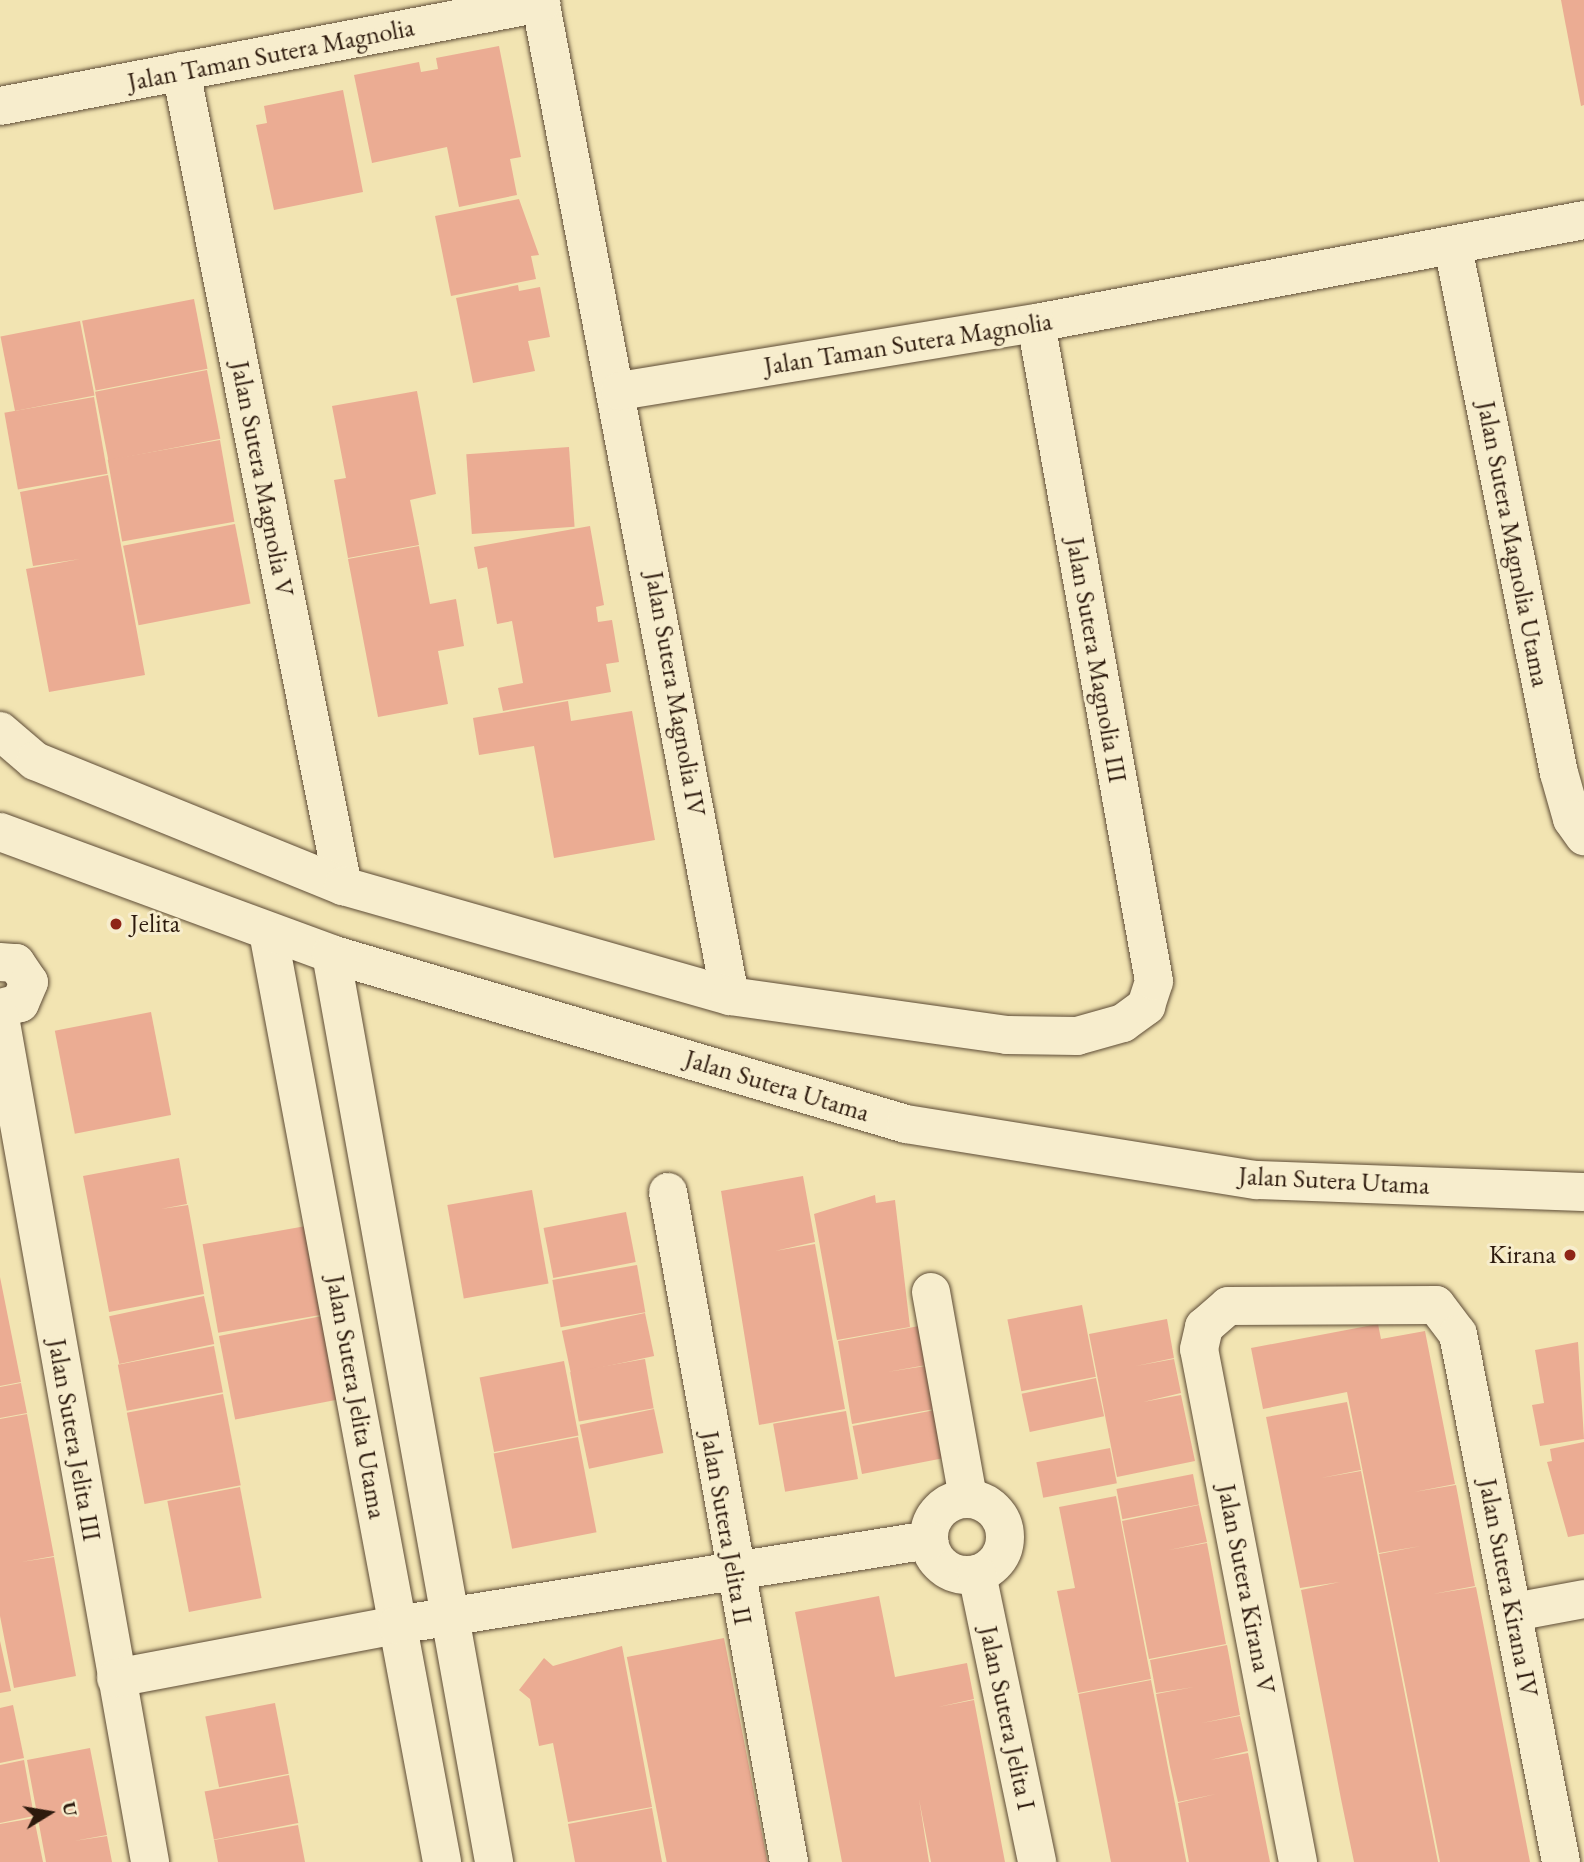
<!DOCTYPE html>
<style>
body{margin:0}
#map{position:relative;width:1584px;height:1862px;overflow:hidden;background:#f2e4b2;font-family:"EB Garamond",serif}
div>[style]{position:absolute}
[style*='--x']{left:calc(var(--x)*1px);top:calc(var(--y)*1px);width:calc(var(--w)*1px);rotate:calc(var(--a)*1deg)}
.building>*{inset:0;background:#ebac93;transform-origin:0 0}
.roads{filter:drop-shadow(0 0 2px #5e4c36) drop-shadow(0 0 2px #5e4c36)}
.street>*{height:38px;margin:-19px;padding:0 19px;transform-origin:19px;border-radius:19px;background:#f7edcd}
.street>.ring{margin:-19px;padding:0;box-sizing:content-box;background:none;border:38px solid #f7edcd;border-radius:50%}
.secondary>*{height:38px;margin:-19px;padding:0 19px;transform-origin:19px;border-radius:19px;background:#f7edcd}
.dots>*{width:19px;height:19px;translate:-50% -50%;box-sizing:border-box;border:4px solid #f7edcd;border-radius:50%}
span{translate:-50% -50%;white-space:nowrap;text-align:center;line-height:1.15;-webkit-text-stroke:6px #f7edcd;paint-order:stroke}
.street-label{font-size:26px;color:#2d1a0d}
.poi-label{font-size:26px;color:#2d1a0d}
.left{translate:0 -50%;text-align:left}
.right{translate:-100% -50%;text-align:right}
.north{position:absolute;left:14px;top:1778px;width:70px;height:70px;-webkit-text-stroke:5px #f7edcd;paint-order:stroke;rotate:79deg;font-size:19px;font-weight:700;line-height:28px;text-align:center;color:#2d1a0d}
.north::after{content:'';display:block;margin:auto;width:24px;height:32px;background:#2d1a0d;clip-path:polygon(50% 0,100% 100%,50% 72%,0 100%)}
</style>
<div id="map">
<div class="building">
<div style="clip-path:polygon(1561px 0,1584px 0,1584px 105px,1581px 106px)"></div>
<div style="clip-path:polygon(499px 46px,521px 157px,510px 159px,517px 195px,459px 207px,447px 147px,372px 163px,354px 75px,419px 62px,421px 72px,438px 69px,436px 58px)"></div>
<div style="clip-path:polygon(343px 90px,363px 192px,274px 210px,256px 125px,267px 123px,264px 106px)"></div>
<div style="clip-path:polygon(519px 199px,539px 255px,531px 256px,536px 279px,451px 296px,435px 216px)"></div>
<div style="clip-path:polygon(518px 285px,519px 291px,540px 287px,550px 337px,528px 341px,535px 371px,473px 383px,456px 298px)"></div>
<div style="left:194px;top:299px;width:71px;height:114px;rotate:79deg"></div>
<div style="left:80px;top:321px;width:76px;height:81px;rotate:79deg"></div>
<div style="left:207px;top:370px;width:70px;height:114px;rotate:79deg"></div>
<div style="clip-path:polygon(417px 391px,436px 494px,410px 500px,419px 545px,348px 558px,334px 480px,346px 478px,332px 406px)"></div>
<div style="left:94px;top:397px;width:78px;height:91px;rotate:80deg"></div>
<div style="left:220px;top:440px;width:83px;height:114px;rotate:80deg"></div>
<div style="left:569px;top:447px;width:80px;height:103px;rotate:86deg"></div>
<div style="clip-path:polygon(108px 475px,145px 675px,49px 692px,26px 569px,80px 559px,33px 566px,20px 492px)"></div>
<div style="left:235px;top:524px;width:81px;height:114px;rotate:79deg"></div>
<div style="clip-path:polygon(590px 526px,604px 605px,596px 607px,598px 622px,612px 620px,619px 662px,606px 664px,611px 692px,503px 711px,498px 688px,523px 683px,512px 621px,497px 624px,487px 567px,478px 569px,474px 547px)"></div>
<div style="clip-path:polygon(419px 546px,430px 604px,456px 599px,464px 646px,438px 651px,448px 704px,378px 717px,348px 559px)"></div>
<div style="clip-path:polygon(568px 701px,571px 721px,632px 711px,655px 840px,554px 858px,534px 746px,479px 755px,473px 718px)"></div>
<div style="left:151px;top:1012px;width:105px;height:98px;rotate:79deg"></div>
<div style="clip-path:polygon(179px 1158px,187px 1204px,161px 1209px,188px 1205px,204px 1294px,109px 1312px,83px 1176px)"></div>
<div style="clip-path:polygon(803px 1176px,815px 1242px,775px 1251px,815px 1244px,845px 1409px,759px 1425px,721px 1191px)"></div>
<div style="left:532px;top:1190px;width:95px;height:86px;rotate:80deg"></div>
<div style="clip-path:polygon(875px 1195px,876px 1203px,895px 1200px,910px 1327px,837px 1340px,814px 1214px)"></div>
<div style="left:626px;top:1212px;width:51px;height:84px;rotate:79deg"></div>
<div style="left:306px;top:1226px;width:90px;height:105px;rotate:80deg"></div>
<div style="left:637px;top:1265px;width:48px;height:86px;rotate:80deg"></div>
<div style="clip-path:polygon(0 1277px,21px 1382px,0 1386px)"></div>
<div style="left:204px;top:1296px;width:49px;height:97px;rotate:78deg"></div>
<div style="left:1082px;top:1305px;width:73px;height:76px;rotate:79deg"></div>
<div style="left:645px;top:1313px;width:44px;height:85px;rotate:78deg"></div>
<div style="left:322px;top:1316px;width:85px;height:105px;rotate:79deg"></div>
<div style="clip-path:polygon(1167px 1319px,1174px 1358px,1136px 1366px,1174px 1359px,1181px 1393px,1143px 1402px,1181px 1395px,1195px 1461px,1117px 1477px,1089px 1334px)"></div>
<div style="clip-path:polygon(930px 1324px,938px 1363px,887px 1372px,932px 1365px,940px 1408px,852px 1424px,838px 1341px)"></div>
<div style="clip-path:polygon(1378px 1324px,1381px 1339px,1425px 1331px,1455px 1484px,1414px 1492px,1456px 1485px,1475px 1586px,1433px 1594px,1476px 1587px,1530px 1862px,1440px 1862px,1379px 1554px,1421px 1546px,1379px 1553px,1347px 1392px,1263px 1409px,1251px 1348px)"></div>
<div style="clip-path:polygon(1578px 1342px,1584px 1439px,1540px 1446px,1532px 1405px,1544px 1403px,1535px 1350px)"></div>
<div style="left:214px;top:1346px;width:47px;height:98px;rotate:79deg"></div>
<div style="left:645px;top:1359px;width:50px;height:76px;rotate:80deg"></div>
<div style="left:564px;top:1361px;width:76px;height:86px;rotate:79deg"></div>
<div style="left:1096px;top:1378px;width:39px;height:76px;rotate:78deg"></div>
<div style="clip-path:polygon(21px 1383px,27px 1413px,0 1418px,0 1387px)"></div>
<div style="left:223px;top:1394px;width:93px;height:98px;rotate:79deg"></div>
<div style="clip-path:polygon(1347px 1402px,1361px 1470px,1321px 1478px,1361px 1471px,1438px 1862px,1354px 1862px,1341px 1799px,1301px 1590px,1340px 1582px,1300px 1588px,1266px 1417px)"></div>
<div style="left:654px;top:1409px;width:45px;height:76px;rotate:78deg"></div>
<div style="left:940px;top:1409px;width:49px;height:89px;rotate:79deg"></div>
<div style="left:846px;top:1411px;width:69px;height:74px;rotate:80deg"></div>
<div style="clip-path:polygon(27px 1414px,54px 1556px,21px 1562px,54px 1557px,76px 1676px,14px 1688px,0 1616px,0 1419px)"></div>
<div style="left:578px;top:1437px;width:97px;height:86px;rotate:79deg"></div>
<div style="clip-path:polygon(1584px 1442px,1584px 1534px,1568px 1537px,1547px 1462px,1552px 1461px,1550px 1449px)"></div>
<div style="left:1110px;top:1448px;width:36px;height:75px;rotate:79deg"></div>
<div style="left:1193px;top:1474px;width:31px;height:78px;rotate:79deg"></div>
<div style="left:240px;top:1487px;width:113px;height:74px;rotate:79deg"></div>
<div style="clip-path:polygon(1116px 1496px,1151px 1679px,1078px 1693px,1057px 1591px,1075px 1588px,1059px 1507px)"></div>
<div style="clip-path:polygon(1199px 1505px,1207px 1542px,1169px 1550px,1207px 1543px,1226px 1644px,1149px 1659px,1122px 1521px)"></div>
<div style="clip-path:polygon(879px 1596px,895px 1677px,967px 1663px,974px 1699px,938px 1707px,974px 1700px,1005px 1862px,931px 1862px,919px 1799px,929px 1862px,842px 1862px,795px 1612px)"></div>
<div style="left:724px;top:1638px;width:228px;height:99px;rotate:79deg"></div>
<div style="clip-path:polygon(0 1641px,11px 1691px,0 1693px)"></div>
<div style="clip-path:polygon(1227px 1645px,1240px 1715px,1202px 1723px,1240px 1716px,1248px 1751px,1210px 1760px,1248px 1753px,1270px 1862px,1189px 1862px,1178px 1803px,1216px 1794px,1178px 1802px,1170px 1767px,1156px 1694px,1194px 1687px,1156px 1693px,1150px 1660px)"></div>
<div style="clip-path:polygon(622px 1646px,652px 1807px,568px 1822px,553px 1743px,539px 1746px,530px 1699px,519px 1690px,544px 1658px,553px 1666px)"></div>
<div style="left:1151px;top:1680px;width:186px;height:74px;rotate:79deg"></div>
<div style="left:275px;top:1703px;width:72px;height:71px;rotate:79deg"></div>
<div style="clip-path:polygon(13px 1705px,24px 1758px,0 1763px,0 1708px)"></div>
<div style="clip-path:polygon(90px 1748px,107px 1835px,74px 1841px,107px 1836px,112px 1862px,46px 1862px,27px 1760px)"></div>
<div style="clip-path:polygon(24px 1760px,34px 1816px,0 1823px,0 1765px)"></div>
<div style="left:289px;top:1775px;width:49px;height:86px;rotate:79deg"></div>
<div style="clip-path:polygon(652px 1808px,662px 1862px,575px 1862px,568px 1824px)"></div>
<div style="clip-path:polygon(34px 1818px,43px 1862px,0 1862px,0 1824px)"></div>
<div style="clip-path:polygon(298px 1825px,305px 1862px,218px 1862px,214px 1840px)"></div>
</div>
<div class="roads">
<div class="street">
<div style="--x:540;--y:0;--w:1014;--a:79.2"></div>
<div style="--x:181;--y:71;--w:831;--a:78.76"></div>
<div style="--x:0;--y:106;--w:551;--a:-10.78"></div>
<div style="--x:1453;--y:247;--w:537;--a:78.61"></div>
<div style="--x:1559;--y:773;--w:48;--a:74.2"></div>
<div style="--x:1572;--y:819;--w:21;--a:55"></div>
<div style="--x:620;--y:391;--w:422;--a:-9.3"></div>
<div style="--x:1036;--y:323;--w:558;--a:-10.64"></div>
<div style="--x:0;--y:731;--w:46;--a:40.6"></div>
<div style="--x:35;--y:761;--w:332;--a:22.1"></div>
<div style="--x:343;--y:886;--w:402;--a:15.9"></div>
<div style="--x:730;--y:996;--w:280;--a:8"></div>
<div style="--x:1007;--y:1035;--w:70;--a:0.8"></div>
<div style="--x:1077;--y:1036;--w:48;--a:-15.8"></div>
<div style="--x:1123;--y:1023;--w:29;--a:-36"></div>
<div style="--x:1146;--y:1006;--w:26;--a:-72"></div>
<div style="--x:1154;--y:981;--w:668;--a:-100.17"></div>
<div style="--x:268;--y:932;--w:946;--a:79.4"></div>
<div style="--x:331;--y:954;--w:923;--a:79.82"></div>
<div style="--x:0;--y:962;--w:16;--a:4"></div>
<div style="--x:16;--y:963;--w:23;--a:56"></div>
<div style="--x:29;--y:982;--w:23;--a:113"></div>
<div style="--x:20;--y:1003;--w:21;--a:166"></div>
<div style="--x:0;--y:1017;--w:858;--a:79.93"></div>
<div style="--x:668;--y:1192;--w:681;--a:79.76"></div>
<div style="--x:931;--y:1292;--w:209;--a:79.8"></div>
<div class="ring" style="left:929px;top:1499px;width:38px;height:38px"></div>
<div style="--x:977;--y:1574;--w:294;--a:78.2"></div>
<div style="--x:1514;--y:1612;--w:71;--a:-10.5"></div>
<div style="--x:116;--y:1678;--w:286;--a:-10.7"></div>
<div style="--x:397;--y:1625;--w:539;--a:-9.08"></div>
<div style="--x:1298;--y:1862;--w:522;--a:-100.92"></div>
<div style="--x:1199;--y:1349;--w:23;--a:-77"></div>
<div style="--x:1204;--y:1327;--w:32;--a:-41"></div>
<div style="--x:1228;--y:1306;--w:208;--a:-0.3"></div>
<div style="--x:1436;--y:1305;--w:36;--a:53"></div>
<div style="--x:1458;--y:1334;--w:538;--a:78.96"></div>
</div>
<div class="secondary">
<div style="--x:0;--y:832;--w:353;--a:20.2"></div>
<div style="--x:331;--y:954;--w:600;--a:16.47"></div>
<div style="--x:906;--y:1124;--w:355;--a:9.1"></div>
<div style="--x:1257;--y:1180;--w:327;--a:2.1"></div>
</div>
</div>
<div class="dots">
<div style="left:116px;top:924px;background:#8f2418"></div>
<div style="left:1570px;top:1255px;background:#8f2418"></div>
</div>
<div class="street-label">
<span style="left:271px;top:55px;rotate:-11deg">Jalan Taman Sutera Magnolia</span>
<span style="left:908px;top:344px;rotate:-9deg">Jalan Taman Sutera Magnolia</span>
<span style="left:262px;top:479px;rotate:79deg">Jalan Sutera Magnolia V</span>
<span style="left:1513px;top:544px;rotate:79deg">Jalan Sutera Magnolia Utama</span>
<span style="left:1096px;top:660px;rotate:80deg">Jalan Sutera Magnolia III</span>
<span style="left:675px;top:694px;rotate:80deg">Jalan Sutera Magnolia IV</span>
<span style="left:777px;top:1086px;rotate:17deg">Jalan Sutera Utama</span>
<span style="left:1334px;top:1181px;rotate:3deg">Jalan Sutera Utama</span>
<span style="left:356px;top:1397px;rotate:80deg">Jalan Sutera Jelita Utama</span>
<span style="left:74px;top:1440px;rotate:80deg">Jalan Sutera Jelita III</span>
<span style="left:726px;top:1528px;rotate:80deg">Jalan Sutera Jelita II</span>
<span style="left:1508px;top:1588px;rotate:79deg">Jalan Sutera Kirana IV</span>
<span style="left:1246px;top:1589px;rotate:79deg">Jalan Sutera Kirana V</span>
<span style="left:1007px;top:1718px;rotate:78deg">Jalan Sutera Jelita I</span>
</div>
<div class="poi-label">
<span class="left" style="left:130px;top:924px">Jelita</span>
<span class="right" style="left:1556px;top:1255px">Kirana</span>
</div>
<div class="north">U</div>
</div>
